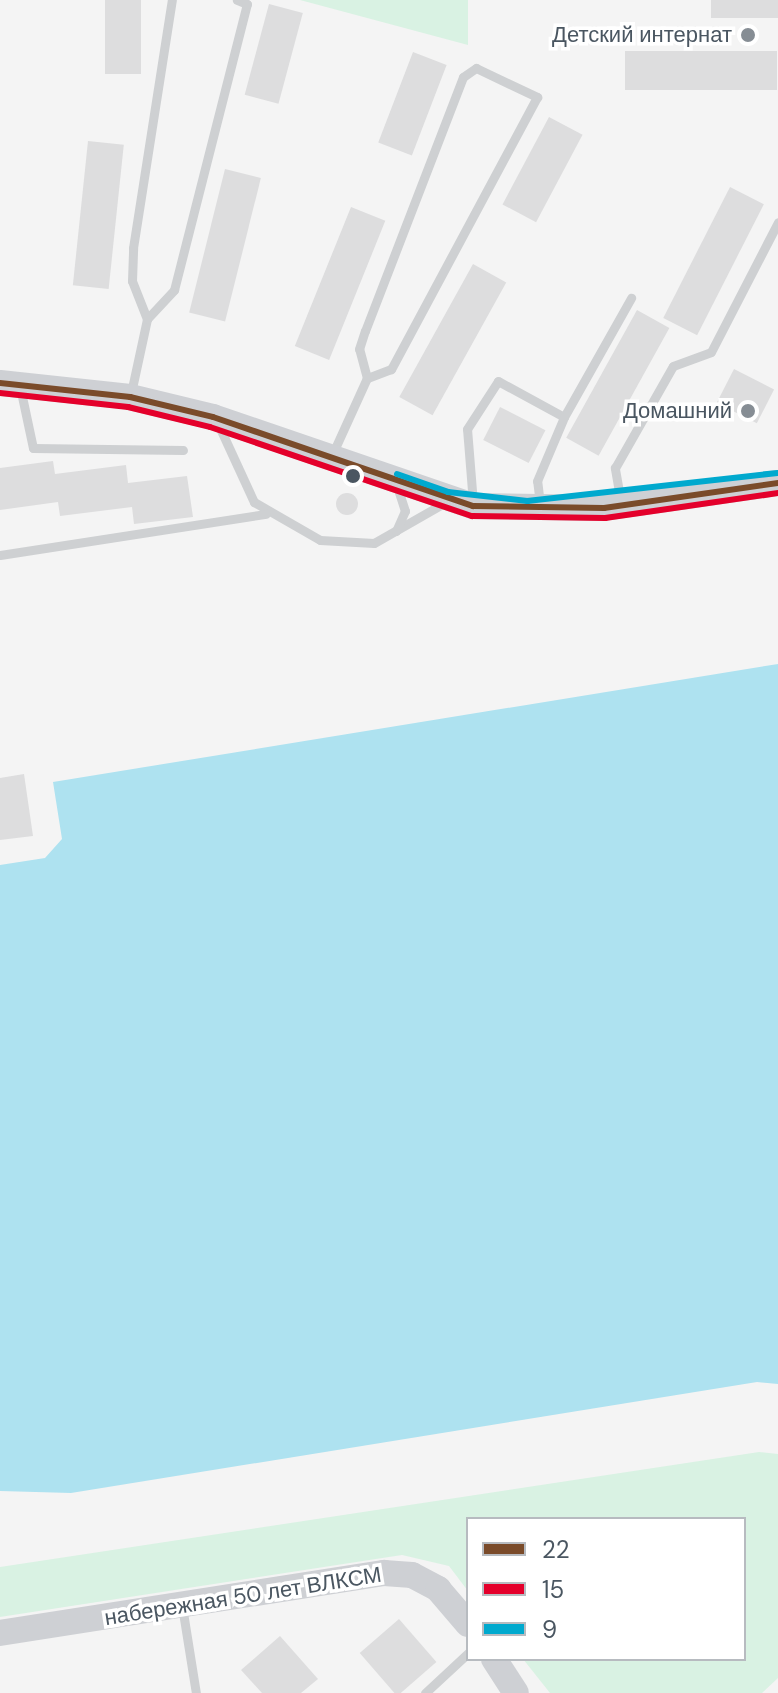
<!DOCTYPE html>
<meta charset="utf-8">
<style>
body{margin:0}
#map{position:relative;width:778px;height:1693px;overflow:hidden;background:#f4f4f4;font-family:"DM Sans",sans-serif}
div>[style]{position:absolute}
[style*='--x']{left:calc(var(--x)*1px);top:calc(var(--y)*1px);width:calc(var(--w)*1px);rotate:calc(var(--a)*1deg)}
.green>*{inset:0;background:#d9f2e3}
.water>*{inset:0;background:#aee2f0}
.building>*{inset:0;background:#ddddde;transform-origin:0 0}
.round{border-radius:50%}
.lane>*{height:9px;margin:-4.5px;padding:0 4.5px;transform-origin:4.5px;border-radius:4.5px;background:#ced0d2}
.secondary>*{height:26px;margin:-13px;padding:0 13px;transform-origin:13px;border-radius:13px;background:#ced0d4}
.bus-1>*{height:6px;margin:-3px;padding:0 3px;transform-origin:3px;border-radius:3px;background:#7a4b2a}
.bus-2>*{height:6px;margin:-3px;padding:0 3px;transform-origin:3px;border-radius:3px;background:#e4002b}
.bus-3>*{height:6px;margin:-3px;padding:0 3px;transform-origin:3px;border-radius:3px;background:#00a9ce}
.dots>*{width:22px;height:22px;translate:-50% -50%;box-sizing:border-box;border:4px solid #fff;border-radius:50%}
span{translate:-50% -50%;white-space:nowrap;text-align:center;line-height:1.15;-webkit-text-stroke:7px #fff;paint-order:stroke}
.poi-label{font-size:22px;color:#4a5661}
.right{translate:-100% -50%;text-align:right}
.street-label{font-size:22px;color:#4a5661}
.legend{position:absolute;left:466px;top:1517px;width:280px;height:144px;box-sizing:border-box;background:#fff;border:2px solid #b7bbc0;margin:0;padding:10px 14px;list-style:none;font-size:24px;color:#4a5661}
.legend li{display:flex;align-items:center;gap:16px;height:40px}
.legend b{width:40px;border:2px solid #b7bbc0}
</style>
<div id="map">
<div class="green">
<div style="clip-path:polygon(300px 0,468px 0,468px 45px)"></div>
<div style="clip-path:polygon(759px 1452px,778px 1454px,778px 1678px,762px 1693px,550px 1693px,523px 1659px,744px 1659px,744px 1519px,468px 1519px,468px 1591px,449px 1566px,402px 1555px,0 1617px,0 1567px)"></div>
</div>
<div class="water">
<div style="clip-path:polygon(778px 664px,778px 1384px,757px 1382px,71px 1493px,0 1491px,0 865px,45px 858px,62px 839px,53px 782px)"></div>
</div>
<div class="building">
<div style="left:105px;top:0;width:36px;height:74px"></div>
<div style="left:711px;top:0;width:67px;height:18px"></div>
<div style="left:269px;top:4px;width:35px;height:94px;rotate:15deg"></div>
<div style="left:777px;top:51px;width:39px;height:152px;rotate:90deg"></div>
<div style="left:413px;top:52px;width:36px;height:97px;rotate:21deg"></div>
<div style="left:549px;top:117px;width:38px;height:99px;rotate:28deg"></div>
<div style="left:88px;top:141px;width:36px;height:145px;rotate:6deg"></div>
<div style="left:225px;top:169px;width:37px;height:148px;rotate:14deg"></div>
<div style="left:730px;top:187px;width:38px;height:147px;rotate:27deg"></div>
<div style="left:351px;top:207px;width:37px;height:150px;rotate:22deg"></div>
<div style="left:473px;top:264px;width:38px;height:152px;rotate:29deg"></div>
<div style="left:637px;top:310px;width:37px;height:146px;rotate:29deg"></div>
<div style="left:734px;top:369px;width:45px;height:38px;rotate:27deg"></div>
<div style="left:500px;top:407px;width:51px;height:37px;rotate:27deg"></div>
<div style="clip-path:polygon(53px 461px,55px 474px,126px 465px,128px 483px,187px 476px,193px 517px,134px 524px,132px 507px,60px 516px,58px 502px,0 510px,0 468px)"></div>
<div class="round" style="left:336px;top:493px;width:22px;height:22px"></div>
<div style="clip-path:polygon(24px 774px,33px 836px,0 840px,0 778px)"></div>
<div style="left:399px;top:1619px;width:57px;height:52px;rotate:49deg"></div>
<div style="clip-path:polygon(280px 1636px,318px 1679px,301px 1693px,262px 1693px,241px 1670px)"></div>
</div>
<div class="lane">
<div style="--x:147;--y:319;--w:40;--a:-47"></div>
<div style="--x:174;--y:290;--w:295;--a:-75.7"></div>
<div style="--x:247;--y:4;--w:11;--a:-158"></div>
<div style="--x:20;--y:387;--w:62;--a:78"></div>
<div style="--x:33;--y:448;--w:150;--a:0.8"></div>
<div style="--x:131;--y:393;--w:76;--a:-77.8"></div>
<div style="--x:147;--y:319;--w:41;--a:-111.5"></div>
<div style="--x:132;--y:281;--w:33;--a:-88"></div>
<div style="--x:133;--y:248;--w:251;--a:-81.1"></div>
<div style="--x:219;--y:426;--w:84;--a:65.3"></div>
<div style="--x:254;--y:502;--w:76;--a:29.9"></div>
<div style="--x:320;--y:540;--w:54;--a:3.2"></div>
<div style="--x:374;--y:543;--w:83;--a:-29.7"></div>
<div style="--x:332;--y:455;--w:85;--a:-65.6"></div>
<div style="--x:367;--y:378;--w:30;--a:-105"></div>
<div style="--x:359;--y:349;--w:19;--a:-72"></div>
<div style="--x:365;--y:331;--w:272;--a:-68.9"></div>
<div style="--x:463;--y:77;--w:16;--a:-35"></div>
<div style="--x:476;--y:68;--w:68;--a:25.4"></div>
<div style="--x:537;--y:97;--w:309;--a:118.2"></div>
<div style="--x:391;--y:369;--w:26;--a:159"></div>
<div style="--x:473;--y:503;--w:74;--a:-94.6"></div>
<div style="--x:467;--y:429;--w:57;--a:-57.1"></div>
<div style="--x:498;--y:381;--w:75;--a:28.6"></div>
<div style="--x:564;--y:417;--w:137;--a:-60.6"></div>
<div style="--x:621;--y:503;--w:36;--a:-100"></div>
<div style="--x:615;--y:468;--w:117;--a:-60.4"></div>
<div style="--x:673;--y:366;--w:40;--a:-20.2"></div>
<div style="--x:711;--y:352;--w:146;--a:-62.7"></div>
<div style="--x:540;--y:504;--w:23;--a:-97"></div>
<div style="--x:537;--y:481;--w:69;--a:-67.1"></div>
<div style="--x:396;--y:531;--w:22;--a:-66"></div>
<div style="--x:405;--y:511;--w:25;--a:-108"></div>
<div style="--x:0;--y:555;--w:269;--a:-8.8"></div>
<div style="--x:182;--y:1606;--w:88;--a:80.9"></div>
<div style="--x:425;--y:1693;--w:59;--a:-42.9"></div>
</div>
<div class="secondary">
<div style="--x:0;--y:383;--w:131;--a:6.1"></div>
<div style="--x:130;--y:397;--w:85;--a:13.5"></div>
<div style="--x:213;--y:417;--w:275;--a:18.9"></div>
<div style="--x:473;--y:506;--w:131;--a:0.9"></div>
<div style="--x:604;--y:508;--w:176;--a:-8.2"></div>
<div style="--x:0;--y:1633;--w:389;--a:-8.9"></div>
<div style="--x:384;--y:1573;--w:28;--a:4"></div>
<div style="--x:412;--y:1575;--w:30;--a:28"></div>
<div style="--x:438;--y:1589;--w:46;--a:49.4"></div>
<div style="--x:494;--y:1659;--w:40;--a:57.1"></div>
</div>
<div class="bus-1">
<div style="--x:0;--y:383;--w:131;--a:6.1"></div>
<div style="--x:130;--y:397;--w:85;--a:13.5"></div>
<div style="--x:213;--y:417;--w:275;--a:18.9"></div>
<div style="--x:473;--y:506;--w:131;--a:0.9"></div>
<div style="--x:604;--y:508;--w:176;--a:-8.2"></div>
</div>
<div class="bus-2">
<div style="--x:0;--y:393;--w:129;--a:6.2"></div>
<div style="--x:128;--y:407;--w:84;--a:13.7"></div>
<div style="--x:210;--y:427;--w:277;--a:18.8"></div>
<div style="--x:472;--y:516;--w:133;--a:0.9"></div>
<div style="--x:605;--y:518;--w:175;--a:-8.2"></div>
</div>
<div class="bus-3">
<div style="--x:397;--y:474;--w:54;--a:19.4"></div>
<div style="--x:448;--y:492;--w:80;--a:6.5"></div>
<div style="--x:527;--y:501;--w:252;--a:-6.4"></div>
</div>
<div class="dots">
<div style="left:748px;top:35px;background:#868d94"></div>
<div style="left:748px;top:411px;background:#868d94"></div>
<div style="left:353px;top:476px;background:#4a5661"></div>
</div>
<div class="poi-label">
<span class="right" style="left:732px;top:35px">Детский интернат</span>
<span class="right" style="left:732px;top:411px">Домашний</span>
</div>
<div class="street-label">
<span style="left:243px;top:1596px;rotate:-9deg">набережная 50 лет ВЛКСМ</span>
</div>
<ul class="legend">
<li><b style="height:10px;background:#7a4b2a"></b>22</li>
<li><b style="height:10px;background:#e4002b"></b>15</li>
<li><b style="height:10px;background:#00a9ce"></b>9</li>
</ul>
</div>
